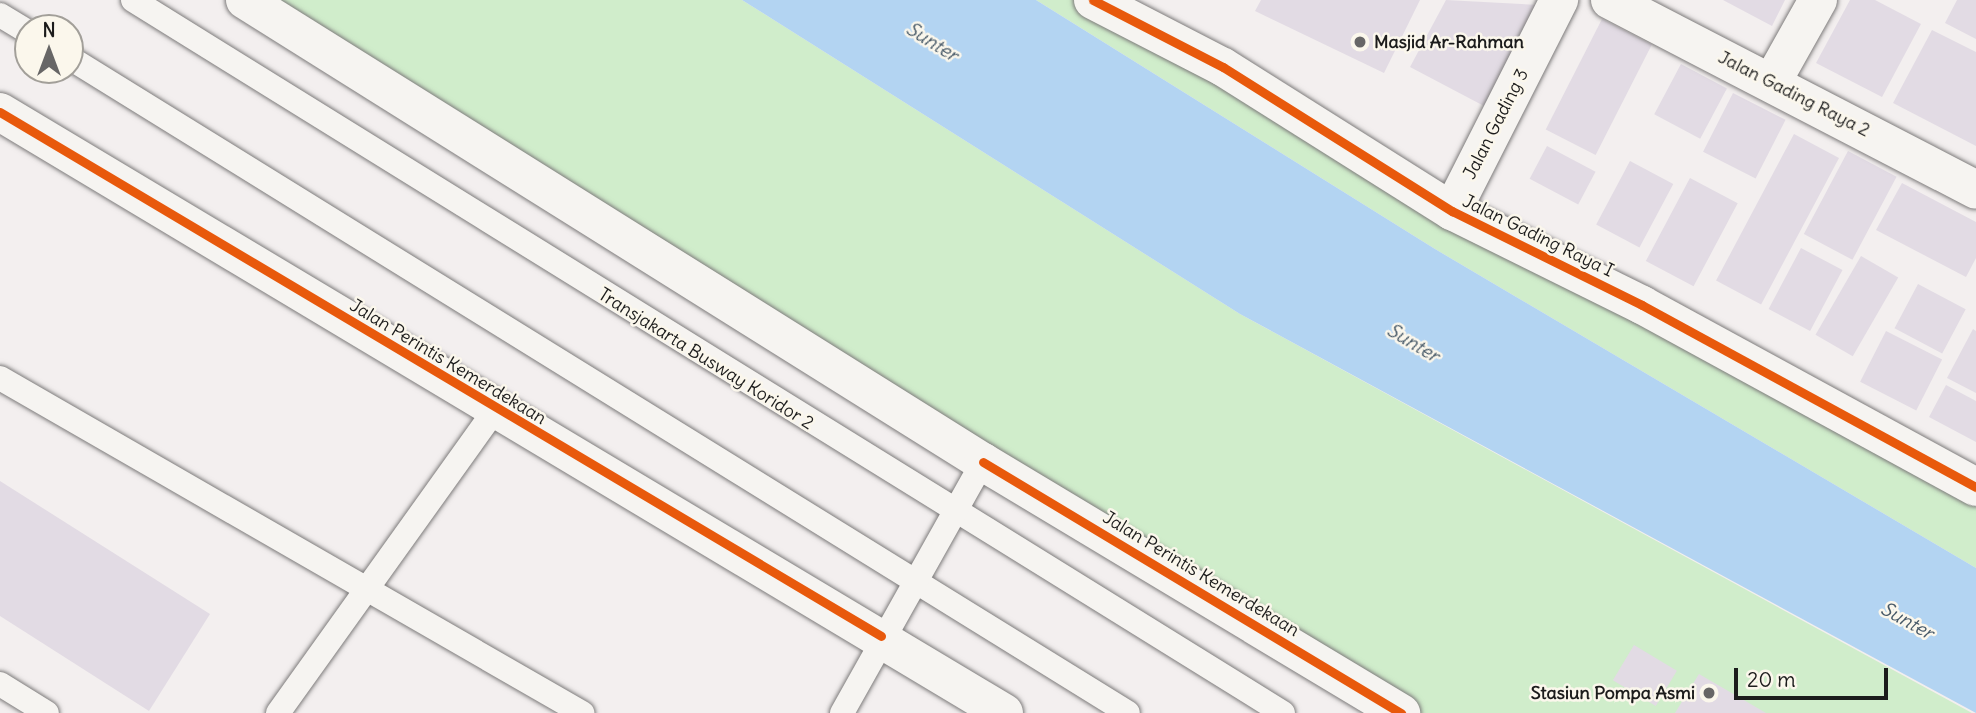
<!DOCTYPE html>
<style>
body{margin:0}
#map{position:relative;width:1976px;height:713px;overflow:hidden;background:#f3efef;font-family:Delius,sans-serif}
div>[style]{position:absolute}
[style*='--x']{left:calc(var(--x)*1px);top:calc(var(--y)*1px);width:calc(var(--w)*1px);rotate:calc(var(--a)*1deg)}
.green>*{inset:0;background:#d0edcb}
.water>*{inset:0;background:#b3d4f2}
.building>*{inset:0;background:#e2dbe4;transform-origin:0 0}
.roads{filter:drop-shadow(0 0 2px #7d7b7b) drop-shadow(0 0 2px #7d7b7b)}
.service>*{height:24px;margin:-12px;padding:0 12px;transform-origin:12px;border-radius:12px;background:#f6f4f1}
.minor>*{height:38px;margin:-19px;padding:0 19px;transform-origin:19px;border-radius:19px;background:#f6f4f1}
.trunk>*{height:38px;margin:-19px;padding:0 19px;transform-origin:19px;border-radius:19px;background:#f6f4f1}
.cycleway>*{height:9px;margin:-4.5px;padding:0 4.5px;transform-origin:4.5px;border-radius:4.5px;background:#e8590c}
.dots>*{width:19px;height:19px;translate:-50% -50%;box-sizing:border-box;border:4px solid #fbf7ec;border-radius:50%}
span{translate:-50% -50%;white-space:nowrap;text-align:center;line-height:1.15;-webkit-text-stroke:5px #fbf7ec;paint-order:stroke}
.poi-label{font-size:18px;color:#1c1c1c;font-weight:700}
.left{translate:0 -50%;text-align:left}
.right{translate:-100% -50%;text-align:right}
.street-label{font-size:18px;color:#1c1c1c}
.water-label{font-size:19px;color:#475968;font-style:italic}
.north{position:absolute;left:14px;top:14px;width:70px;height:70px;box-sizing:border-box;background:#fbf7ec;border:2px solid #a29f99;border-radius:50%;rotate:0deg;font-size:19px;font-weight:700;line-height:28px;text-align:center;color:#1c1c1c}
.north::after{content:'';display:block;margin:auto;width:24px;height:32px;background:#676666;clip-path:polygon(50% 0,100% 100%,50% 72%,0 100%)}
.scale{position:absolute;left:1734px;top:668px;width:154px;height:32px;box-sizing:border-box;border:4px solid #1c1c1c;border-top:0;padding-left:9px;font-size:21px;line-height:24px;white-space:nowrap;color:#1c1c1c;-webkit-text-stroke:5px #fbf7ec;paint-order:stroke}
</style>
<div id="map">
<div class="green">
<div style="clip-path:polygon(260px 0,742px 0,1240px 314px,1972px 713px,1420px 713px)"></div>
<div style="clip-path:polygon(1036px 0,1090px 0,1976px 491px,1976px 568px,1435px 249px)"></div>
</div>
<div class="water">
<div style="clip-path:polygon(742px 0,1036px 0,1435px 249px,1976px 568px,1976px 713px,1240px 314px)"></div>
</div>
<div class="building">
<div style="clip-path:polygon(1261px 0,1420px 0,1384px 73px,1255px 11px)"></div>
<div style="clip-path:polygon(1446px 0,1539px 5px,1484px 106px,1410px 67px)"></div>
<div style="clip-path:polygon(1723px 0,1785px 0,1772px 26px)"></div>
<div style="clip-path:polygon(1850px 0,1875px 0,1921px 24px,1882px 97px,1816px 63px)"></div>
<div style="clip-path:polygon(1957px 0,1976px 0,1976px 39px,1945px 23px)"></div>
<div style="left:1602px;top:19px;width:56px;height:124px;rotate:27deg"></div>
<div style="clip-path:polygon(1932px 30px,1976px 52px,1976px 146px,1893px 103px)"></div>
<div style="left:1681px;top:64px;width:52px;height:57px;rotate:28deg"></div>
<div style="left:1733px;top:93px;width:59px;height:66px;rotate:27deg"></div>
<div style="left:1794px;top:134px;width:51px;height:166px;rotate:28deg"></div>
<div style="left:1547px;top:146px;width:55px;height:37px;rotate:28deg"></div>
<div style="left:1848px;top:151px;width:55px;height:94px;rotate:28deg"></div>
<div style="left:1630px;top:161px;width:49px;height:72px;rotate:28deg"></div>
<div style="left:1690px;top:178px;width:54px;height:94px;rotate:28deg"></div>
<div style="clip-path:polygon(1902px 183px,1976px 222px,1976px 258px,1966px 277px,1876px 230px)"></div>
<div style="left:1801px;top:248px;width:47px;height:69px;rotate:28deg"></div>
<div style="left:1861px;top:256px;width:43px;height:91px;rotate:30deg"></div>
<div style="left:1918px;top:284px;width:54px;height:50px;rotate:28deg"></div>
<div style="clip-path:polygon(1973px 329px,1976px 331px,1976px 393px,1947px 378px)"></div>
<div style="left:1886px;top:331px;width:63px;height:57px;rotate:27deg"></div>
<div style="clip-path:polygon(1946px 385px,1976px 401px,1976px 442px,1929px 417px)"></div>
<div style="clip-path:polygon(0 481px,210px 614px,149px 711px,0 616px)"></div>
<div style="left:1634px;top:645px;width:50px;height:41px;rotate:31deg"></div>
<div style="clip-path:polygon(1699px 674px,1766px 713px,1675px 713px)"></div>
</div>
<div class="roads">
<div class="service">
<div style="--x:133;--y:0;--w:1353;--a:31.8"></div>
<div style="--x:0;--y:15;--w:33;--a:31"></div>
<div style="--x:70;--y:58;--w:1244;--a:31.76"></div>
<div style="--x:0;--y:378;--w:672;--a:29.92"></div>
<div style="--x:0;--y:684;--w:55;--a:31.7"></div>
<div style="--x:278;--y:713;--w:375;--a:-54.4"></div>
<div style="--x:842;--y:713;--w:288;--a:-60.7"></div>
</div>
<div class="minor">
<div style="--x:1093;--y:0;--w:146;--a:27.3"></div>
<div style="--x:1223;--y:67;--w:271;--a:32.2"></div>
<div style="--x:1452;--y:211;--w:212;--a:26.3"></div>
<div style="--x:1642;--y:305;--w:380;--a:28.6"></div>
<div style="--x:1610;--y:0;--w:412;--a:27.4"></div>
<div style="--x:1772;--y:82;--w:94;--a:-60.7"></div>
<div style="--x:1452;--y:211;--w:237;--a:-63.1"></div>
</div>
<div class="trunk">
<div style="--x:245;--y:0;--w:871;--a:32.05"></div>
<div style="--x:983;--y:462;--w:488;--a:31"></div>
<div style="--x:0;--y:112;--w:1170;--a:30.9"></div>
</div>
</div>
<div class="cycleway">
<div style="--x:1093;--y:0;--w:146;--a:27.3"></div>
<div style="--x:1223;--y:67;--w:271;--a:32.2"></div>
<div style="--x:1452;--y:211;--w:212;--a:26.3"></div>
<div style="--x:1642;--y:305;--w:380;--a:28.6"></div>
<div style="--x:0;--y:112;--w:1025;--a:30.74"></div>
<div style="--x:983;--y:462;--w:488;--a:31"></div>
</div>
<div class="dots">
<div style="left:1360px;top:42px;background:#676666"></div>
<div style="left:1709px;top:693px;background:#676666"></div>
</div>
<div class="poi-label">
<span class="left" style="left:1374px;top:42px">Masjid Ar-Rahman</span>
<span class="right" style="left:1695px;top:693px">Stasiun Pompa Asmi</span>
</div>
<div class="street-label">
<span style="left:1794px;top:94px;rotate:27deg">Jalan Gading Raya 2</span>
<span style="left:1496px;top:124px;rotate:-63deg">Jalan Gading 3</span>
<span style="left:1538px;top:236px;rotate:26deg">Jalan Gading Raya I</span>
<span style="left:706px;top:359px;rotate:32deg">Transjakarta Busway Koridor 2</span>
<span style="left:448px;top:362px;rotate:31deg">Jalan Perintis Kemerdekaan</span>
<span style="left:1201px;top:574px;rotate:31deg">Jalan Perintis Kemerdekaan</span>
</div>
<div class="water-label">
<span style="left:932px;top:42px;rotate:32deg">Sunter</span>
<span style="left:1413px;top:343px;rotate:31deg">Sunter</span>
<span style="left:1907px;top:621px;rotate:29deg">Sunter</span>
</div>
<div class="north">N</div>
<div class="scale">20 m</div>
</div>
